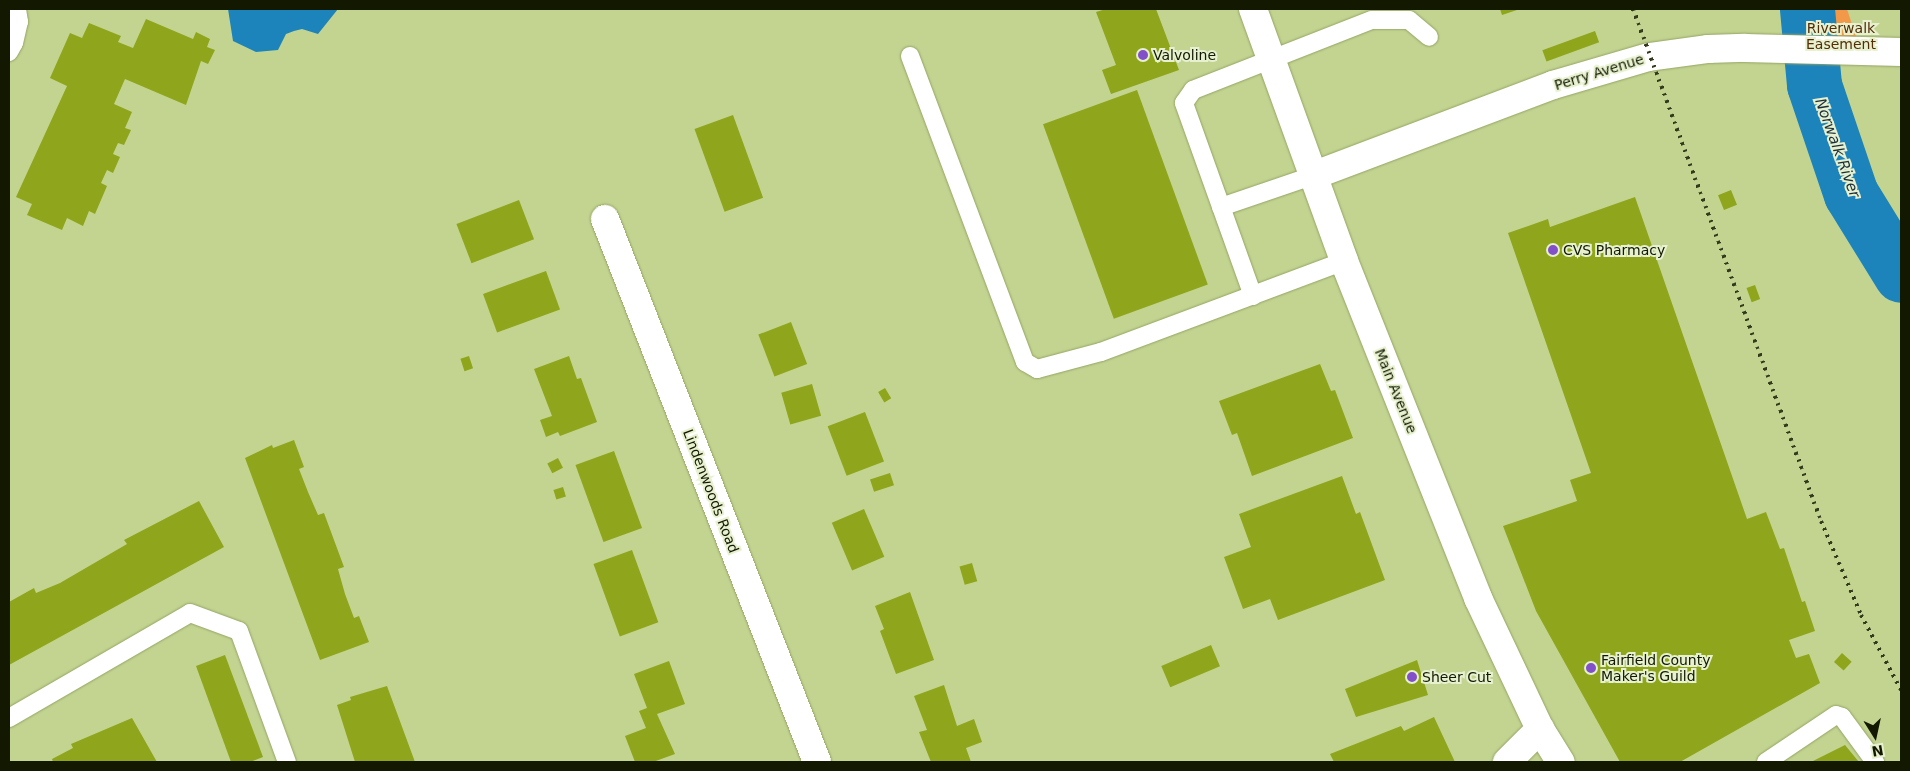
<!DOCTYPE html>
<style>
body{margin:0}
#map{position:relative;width:1910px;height:771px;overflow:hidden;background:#c3d491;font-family:"DejaVu Sans",sans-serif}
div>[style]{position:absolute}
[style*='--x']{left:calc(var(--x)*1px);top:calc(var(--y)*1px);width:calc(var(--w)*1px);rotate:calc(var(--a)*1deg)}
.green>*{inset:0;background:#f29949}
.water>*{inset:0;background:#1d83bb}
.river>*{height:55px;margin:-27.5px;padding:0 27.5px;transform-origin:27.5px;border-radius:27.5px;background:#1d83bb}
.building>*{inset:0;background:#8ea51c;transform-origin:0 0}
.roads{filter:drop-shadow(0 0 1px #95a564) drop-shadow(0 0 1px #95a564)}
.service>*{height:18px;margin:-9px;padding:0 9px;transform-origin:9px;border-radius:9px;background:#fff}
.minor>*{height:28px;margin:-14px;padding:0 14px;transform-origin:14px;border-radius:14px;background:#fff}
.primary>*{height:28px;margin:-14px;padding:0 14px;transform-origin:14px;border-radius:14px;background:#fff}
.rail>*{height:4px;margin-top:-2px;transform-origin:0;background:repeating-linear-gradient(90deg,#323a1b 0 2.5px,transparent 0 7.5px)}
.dots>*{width:14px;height:14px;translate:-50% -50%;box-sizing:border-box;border:2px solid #e7f1cf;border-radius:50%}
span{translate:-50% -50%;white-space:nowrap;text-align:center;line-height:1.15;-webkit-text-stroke:4px #e7f1cf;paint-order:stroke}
.park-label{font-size:14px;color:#532d07}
.poi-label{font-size:14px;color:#131801}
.left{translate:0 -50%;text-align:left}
.street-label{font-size:14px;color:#131801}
.water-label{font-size:15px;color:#192d3b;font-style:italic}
.frame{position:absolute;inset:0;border:10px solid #131801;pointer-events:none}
.north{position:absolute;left:1850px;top:711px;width:50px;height:50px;-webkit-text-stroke:4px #e7f1cf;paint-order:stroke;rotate:170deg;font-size:14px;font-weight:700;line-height:20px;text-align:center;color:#131801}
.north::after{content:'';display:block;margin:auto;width:18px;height:22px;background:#131801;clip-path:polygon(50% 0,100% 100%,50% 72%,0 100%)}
</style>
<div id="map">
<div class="green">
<div style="clip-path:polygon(1818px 9px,1847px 9px,1865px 64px,1835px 64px)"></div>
</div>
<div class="water">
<div style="clip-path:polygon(228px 9px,338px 9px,318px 34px,302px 29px,294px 31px,286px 34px,278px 50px,256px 52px,233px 41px)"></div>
</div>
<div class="river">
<div style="--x:1807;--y:9;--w:76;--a:84.7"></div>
<div style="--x:1814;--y:85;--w:115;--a:71.3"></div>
<div style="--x:1851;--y:194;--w:95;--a:58.3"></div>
</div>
<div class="building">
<div style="clip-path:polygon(1106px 9px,1156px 9px,1179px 70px,1111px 94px,1102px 70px,1116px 65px,1096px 12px)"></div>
<div style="clip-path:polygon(1500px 9px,1520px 9px,1502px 15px)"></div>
<div style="clip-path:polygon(146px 19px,193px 39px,196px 32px,210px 39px,207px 47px,215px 50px,208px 64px,201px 61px,186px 105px,125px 79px,114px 104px,132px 112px,125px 128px,131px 130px,124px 145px,118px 143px,113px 154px,120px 157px,113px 173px,107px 170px,101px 183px,107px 186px,95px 214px,89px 211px,83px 226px,67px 218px,62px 230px,27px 215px,32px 204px,16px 197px,67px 86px,50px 78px,70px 33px,82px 38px,89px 23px,121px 36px,118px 42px,133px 48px)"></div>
<div style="left:1595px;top:31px;width:12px;height:56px;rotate:70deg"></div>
<div style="left:1137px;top:90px;width:207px;height:100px;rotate:70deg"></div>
<div style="left:733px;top:115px;width:88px;height:41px;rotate:70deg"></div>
<div style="left:1731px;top:190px;width:16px;height:14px;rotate:68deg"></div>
<div style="clip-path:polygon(1635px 197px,1747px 519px,1766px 512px,1780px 549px,1784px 548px,1802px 602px,1805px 601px,1815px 631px,1789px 640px,1796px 658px,1809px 654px,1820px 683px,1680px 762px,1620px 762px,1536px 611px,1503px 526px,1577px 501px,1570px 480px,1591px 473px,1508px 233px,1548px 219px,1550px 227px)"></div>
<div style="left:519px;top:200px;width:42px;height:67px;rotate:69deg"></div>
<div style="left:546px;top:271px;width:41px;height:67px;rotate:70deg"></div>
<div style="left:1755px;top:285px;width:15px;height:9px;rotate:70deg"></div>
<div style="left:791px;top:322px;width:45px;height:35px;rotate:69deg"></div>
<div style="left:469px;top:356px;width:13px;height:9px;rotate:72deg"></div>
<div style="clip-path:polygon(569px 356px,577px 379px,581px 378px,597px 422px,560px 436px,558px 432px,546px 437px,540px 420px,552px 416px,534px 369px)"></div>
<div style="clip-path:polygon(1320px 364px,1331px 391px,1335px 390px,1353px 438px,1252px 476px,1237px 433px,1232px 435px,1219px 401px)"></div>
<div style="left:812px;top:384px;width:33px;height:32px;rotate:74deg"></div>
<div style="left:885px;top:388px;width:12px;height:8px;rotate:59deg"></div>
<div style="left:865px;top:412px;width:53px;height:40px;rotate:69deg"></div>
<div style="clip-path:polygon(294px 440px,304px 467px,299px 469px,308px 492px,318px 515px,324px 513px,344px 567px,338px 569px,345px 594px,354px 618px,359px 616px,369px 642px,320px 660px,245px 458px,272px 445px,273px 448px)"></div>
<div style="left:614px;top:451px;width:82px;height:41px;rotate:70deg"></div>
<div style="left:558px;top:458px;width:11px;height:12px;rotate:63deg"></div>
<div style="left:890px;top:473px;width:13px;height:21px;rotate:72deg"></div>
<div style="clip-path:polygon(1342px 476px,1356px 514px,1360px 512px,1385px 580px,1278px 620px,1270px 599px,1243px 609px,1224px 557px,1251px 547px,1239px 514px)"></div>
<div style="left:563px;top:487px;width:10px;height:10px;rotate:73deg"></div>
<div style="clip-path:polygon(199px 501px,224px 547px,9px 665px,9px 602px,34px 588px,36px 593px,60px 583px,127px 544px,124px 540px)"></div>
<div style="left:864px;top:509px;width:52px;height:35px;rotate:67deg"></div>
<div style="left:632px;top:550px;width:77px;height:41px;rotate:70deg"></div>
<div style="left:972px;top:563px;width:19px;height:13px;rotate:74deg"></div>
<div style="clip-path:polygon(910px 592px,934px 660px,896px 674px,880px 631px,884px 629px,875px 606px)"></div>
<div style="left:1211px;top:645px;width:23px;height:54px;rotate:67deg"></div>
<div style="left:1842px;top:653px;width:13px;height:12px;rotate:42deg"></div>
<div style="clip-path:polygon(225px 655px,263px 757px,250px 762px,231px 762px,196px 666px)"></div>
<div style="clip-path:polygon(1417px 660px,1428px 695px,1356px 717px,1345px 689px)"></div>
<div style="clip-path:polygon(669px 661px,685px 704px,657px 714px,675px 754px,653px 762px,635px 762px,625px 736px,646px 728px,639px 711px,647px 708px,634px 674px)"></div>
<div style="clip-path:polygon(944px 685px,957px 726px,974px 719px,982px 742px,966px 748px,971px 762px,931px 762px,919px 732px,927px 730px,914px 696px)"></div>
<div style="clip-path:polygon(387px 686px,415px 762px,355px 762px,337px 705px,351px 700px,350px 697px)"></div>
<div style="clip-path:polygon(1434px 717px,1455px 762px,1334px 762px,1330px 754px,1401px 726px,1404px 731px)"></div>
<div style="clip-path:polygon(132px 718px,157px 762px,53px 762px,52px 759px,73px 748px,71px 744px)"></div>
<div style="clip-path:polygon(1845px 745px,1859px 762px,1811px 762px)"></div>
</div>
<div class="roads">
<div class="service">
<div style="--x:9;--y:52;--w:10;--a:-61"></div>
<div style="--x:14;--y:43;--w:22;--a:-77"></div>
<div style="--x:19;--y:22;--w:13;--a:-99"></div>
<div style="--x:910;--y:56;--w:327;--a:69.4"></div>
<div style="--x:1025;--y:362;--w:14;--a:30"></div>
<div style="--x:1037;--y:369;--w:66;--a:-14.9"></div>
<div style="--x:1101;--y:352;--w:259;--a:-20.5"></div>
<div style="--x:1221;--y:207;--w:96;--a:-18.8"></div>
<div style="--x:1253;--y:296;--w:205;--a:-109.7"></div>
<div style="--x:1184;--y:103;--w:16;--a:-55"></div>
<div style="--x:1193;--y:90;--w:192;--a:-21.4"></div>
<div style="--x:1372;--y:20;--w:37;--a:0"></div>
<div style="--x:1409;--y:20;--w:26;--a:40"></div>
<div style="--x:9;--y:718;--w:209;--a:-30.1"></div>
<div style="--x:190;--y:613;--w:52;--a:20.2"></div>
<div style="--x:239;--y:631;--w:140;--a:69.9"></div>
<div style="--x:1766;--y:762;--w:84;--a:-33.9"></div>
<div style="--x:1836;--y:715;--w:6;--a:18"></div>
<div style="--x:1842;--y:717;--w:56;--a:53.7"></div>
</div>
<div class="minor">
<div style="--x:1312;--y:176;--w:258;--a:-20.7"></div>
<div style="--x:1553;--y:85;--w:100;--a:-16.3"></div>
<div style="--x:1649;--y:57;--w:60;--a:-7.7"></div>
<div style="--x:1708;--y:49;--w:37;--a:-2"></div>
<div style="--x:1745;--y:48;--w:156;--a:1.5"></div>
<div style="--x:605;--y:219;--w:583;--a:68.67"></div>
<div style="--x:1507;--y:762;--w:47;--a:-45"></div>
</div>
<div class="primary">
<div style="--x:1253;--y:9;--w:268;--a:70.1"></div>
<div style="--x:1344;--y:261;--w:363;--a:68.3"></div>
<div style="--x:1478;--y:598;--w:145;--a:64.7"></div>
<div style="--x:1540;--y:729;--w:39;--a:58"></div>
</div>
</div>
<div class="rail">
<div style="--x:1633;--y:9;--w:545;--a:69.84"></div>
<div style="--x:1821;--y:521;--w:102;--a:66.9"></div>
<div style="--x:1861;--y:615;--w:85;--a:61.9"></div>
</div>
<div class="dots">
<div style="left:1143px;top:55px;background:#8250c8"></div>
<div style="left:1553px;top:250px;background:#8250c8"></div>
<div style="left:1591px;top:668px;background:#8250c8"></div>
<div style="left:1412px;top:677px;background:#8250c8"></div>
</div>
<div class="park-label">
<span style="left:1841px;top:36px">Riverwalk<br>Easement</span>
</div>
<div class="poi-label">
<span class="left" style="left:1153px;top:55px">Valvoline</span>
<span class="left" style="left:1563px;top:250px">CVS Pharmacy</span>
<span class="left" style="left:1601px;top:668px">Fairfield County<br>Maker's Guild</span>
<span class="left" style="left:1422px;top:677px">Sheer Cut</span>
</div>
<div class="street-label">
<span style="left:1599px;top:72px;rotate:-17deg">Perry Avenue</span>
<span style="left:1396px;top:391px;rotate:68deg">Main Avenue</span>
<span style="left:711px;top:491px;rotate:69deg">Lindenwoods Road</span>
</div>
<div class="water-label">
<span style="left:1837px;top:148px;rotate:70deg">Norwalk River</span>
</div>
<div class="frame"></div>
<div class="north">N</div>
</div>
